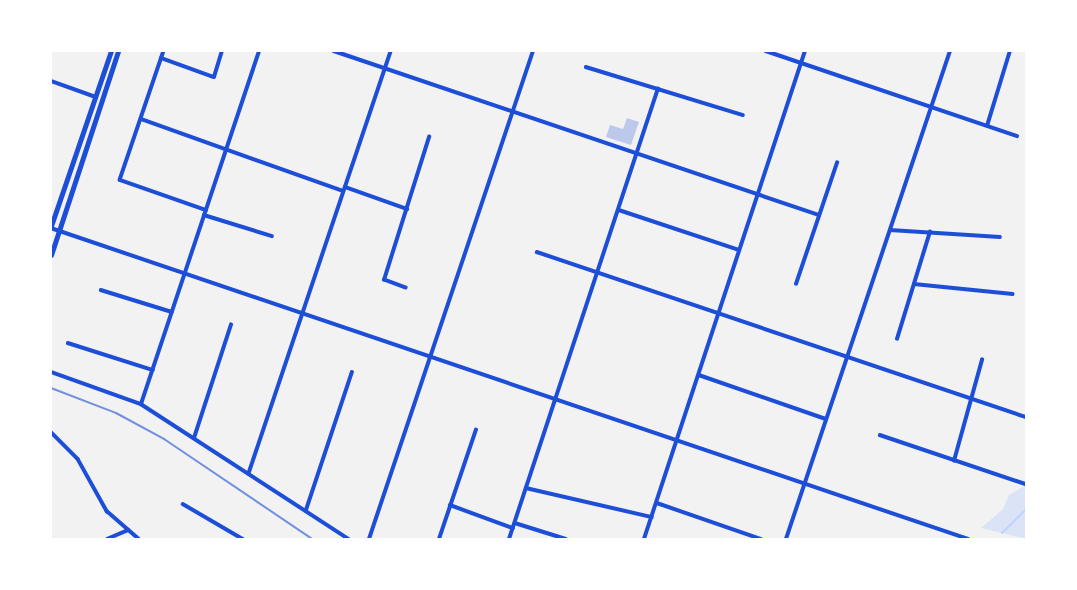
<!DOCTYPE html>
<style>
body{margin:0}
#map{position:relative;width:1077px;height:590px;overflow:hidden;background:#f2f2f2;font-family:"IBM Plex Sans",sans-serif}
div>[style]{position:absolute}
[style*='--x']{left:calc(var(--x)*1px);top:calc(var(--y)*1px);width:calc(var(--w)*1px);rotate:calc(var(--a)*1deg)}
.green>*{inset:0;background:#dbe4f7}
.stream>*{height:2px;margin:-1px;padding:0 1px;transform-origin:1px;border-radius:1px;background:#bfd3fe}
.building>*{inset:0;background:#bdc9ec}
.minor>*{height:3.5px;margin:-1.75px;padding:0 1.75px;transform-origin:1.75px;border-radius:1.75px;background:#1d4ed8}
.secondary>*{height:5px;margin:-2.5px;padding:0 2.5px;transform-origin:2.5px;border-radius:2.5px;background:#1d4ed8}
.rail>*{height:2px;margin:-1px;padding:0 1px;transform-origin:1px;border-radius:1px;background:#7290e2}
span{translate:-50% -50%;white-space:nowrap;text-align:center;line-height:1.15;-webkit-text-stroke:7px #fff;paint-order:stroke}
.frame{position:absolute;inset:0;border:52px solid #fff;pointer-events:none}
</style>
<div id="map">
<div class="green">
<div style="clip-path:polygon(1026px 485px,1026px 539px,981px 528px,1003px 509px,1009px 495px)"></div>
</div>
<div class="stream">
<div style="--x:1002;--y:533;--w:34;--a:-45"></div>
</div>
<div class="building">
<div style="clip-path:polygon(627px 118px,639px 122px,631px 145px,606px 137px,610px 125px,623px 129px)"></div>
</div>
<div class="minor">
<div style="--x:164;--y:51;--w:136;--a:108.8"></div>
<div style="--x:120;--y:180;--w:91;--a:19.2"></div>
<div style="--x:334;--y:51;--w:512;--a:18.68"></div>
<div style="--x:766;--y:51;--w:265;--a:18.7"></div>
<div style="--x:161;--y:58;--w:56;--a:19.7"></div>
<div style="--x:214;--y:77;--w:27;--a:-73"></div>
<div style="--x:586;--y:67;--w:164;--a:17"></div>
<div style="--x:51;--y:81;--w:48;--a:19.6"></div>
<div style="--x:141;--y:119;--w:214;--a:19.6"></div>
<div style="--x:987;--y:126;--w:78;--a:-73"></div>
<div style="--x:345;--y:187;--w:66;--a:19.5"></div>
<div style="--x:619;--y:210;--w:126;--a:18.4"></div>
<div style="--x:204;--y:215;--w:71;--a:17.2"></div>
<div style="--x:51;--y:228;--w:968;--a:18.73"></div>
<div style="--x:890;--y:230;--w:110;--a:3.6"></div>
<div style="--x:537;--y:252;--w:516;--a:18.65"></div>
<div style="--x:796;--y:284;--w:128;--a:-71.3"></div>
<div style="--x:914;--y:284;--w:99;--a:5.8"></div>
<div style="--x:406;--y:288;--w:23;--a:-160"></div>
<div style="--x:384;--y:280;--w:150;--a:-72.5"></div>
<div style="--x:101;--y:290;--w:74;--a:17.2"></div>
<div style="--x:897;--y:339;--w:112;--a:-72.9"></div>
<div style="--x:68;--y:343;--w:89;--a:17.6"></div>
<div style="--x:51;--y:372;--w:96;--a:19.6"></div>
<div style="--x:141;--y:404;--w:248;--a:33"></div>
<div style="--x:699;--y:375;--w:134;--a:19.1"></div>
<div style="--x:141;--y:404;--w:372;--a:-71.5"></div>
<div style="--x:51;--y:432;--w:38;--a:45"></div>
<div style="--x:78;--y:459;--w:60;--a:60.9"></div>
<div style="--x:107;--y:511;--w:43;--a:41.2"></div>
<div style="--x:880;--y:435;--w:154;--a:18.6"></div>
<div style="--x:194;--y:438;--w:119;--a:-71.9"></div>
<div style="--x:954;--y:461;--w:105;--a:-74.5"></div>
<div style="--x:249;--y:472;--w:444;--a:-71.4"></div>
<div style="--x:526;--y:488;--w:129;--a:13"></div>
<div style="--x:657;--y:503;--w:110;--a:19.1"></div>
<div style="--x:183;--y:504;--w:69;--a:30.3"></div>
<div style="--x:450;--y:505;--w:67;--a:20.1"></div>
<div style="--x:306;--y:510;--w:145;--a:-71.6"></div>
<div style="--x:515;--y:523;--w:53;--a:17.4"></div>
<div style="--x:107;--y:539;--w:23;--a:-23"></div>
<div style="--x:369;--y:539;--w:515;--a:-71.42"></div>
<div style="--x:439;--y:539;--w:115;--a:-71.3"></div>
<div style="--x:509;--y:539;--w:474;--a:-71.7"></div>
<div style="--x:644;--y:539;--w:514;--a:-71.74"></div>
<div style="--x:786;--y:539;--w:515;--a:-71.42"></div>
</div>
<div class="secondary">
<div style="--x:51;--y:226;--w:185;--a:-71.1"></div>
<div style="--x:51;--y:255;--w:215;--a:-71.8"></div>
</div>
<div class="rail">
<div style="--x:51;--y:388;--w:70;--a:21"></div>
<div style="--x:116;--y:413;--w:55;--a:28.4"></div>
<div style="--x:164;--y:439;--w:179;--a:34"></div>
</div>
<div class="frame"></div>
</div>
